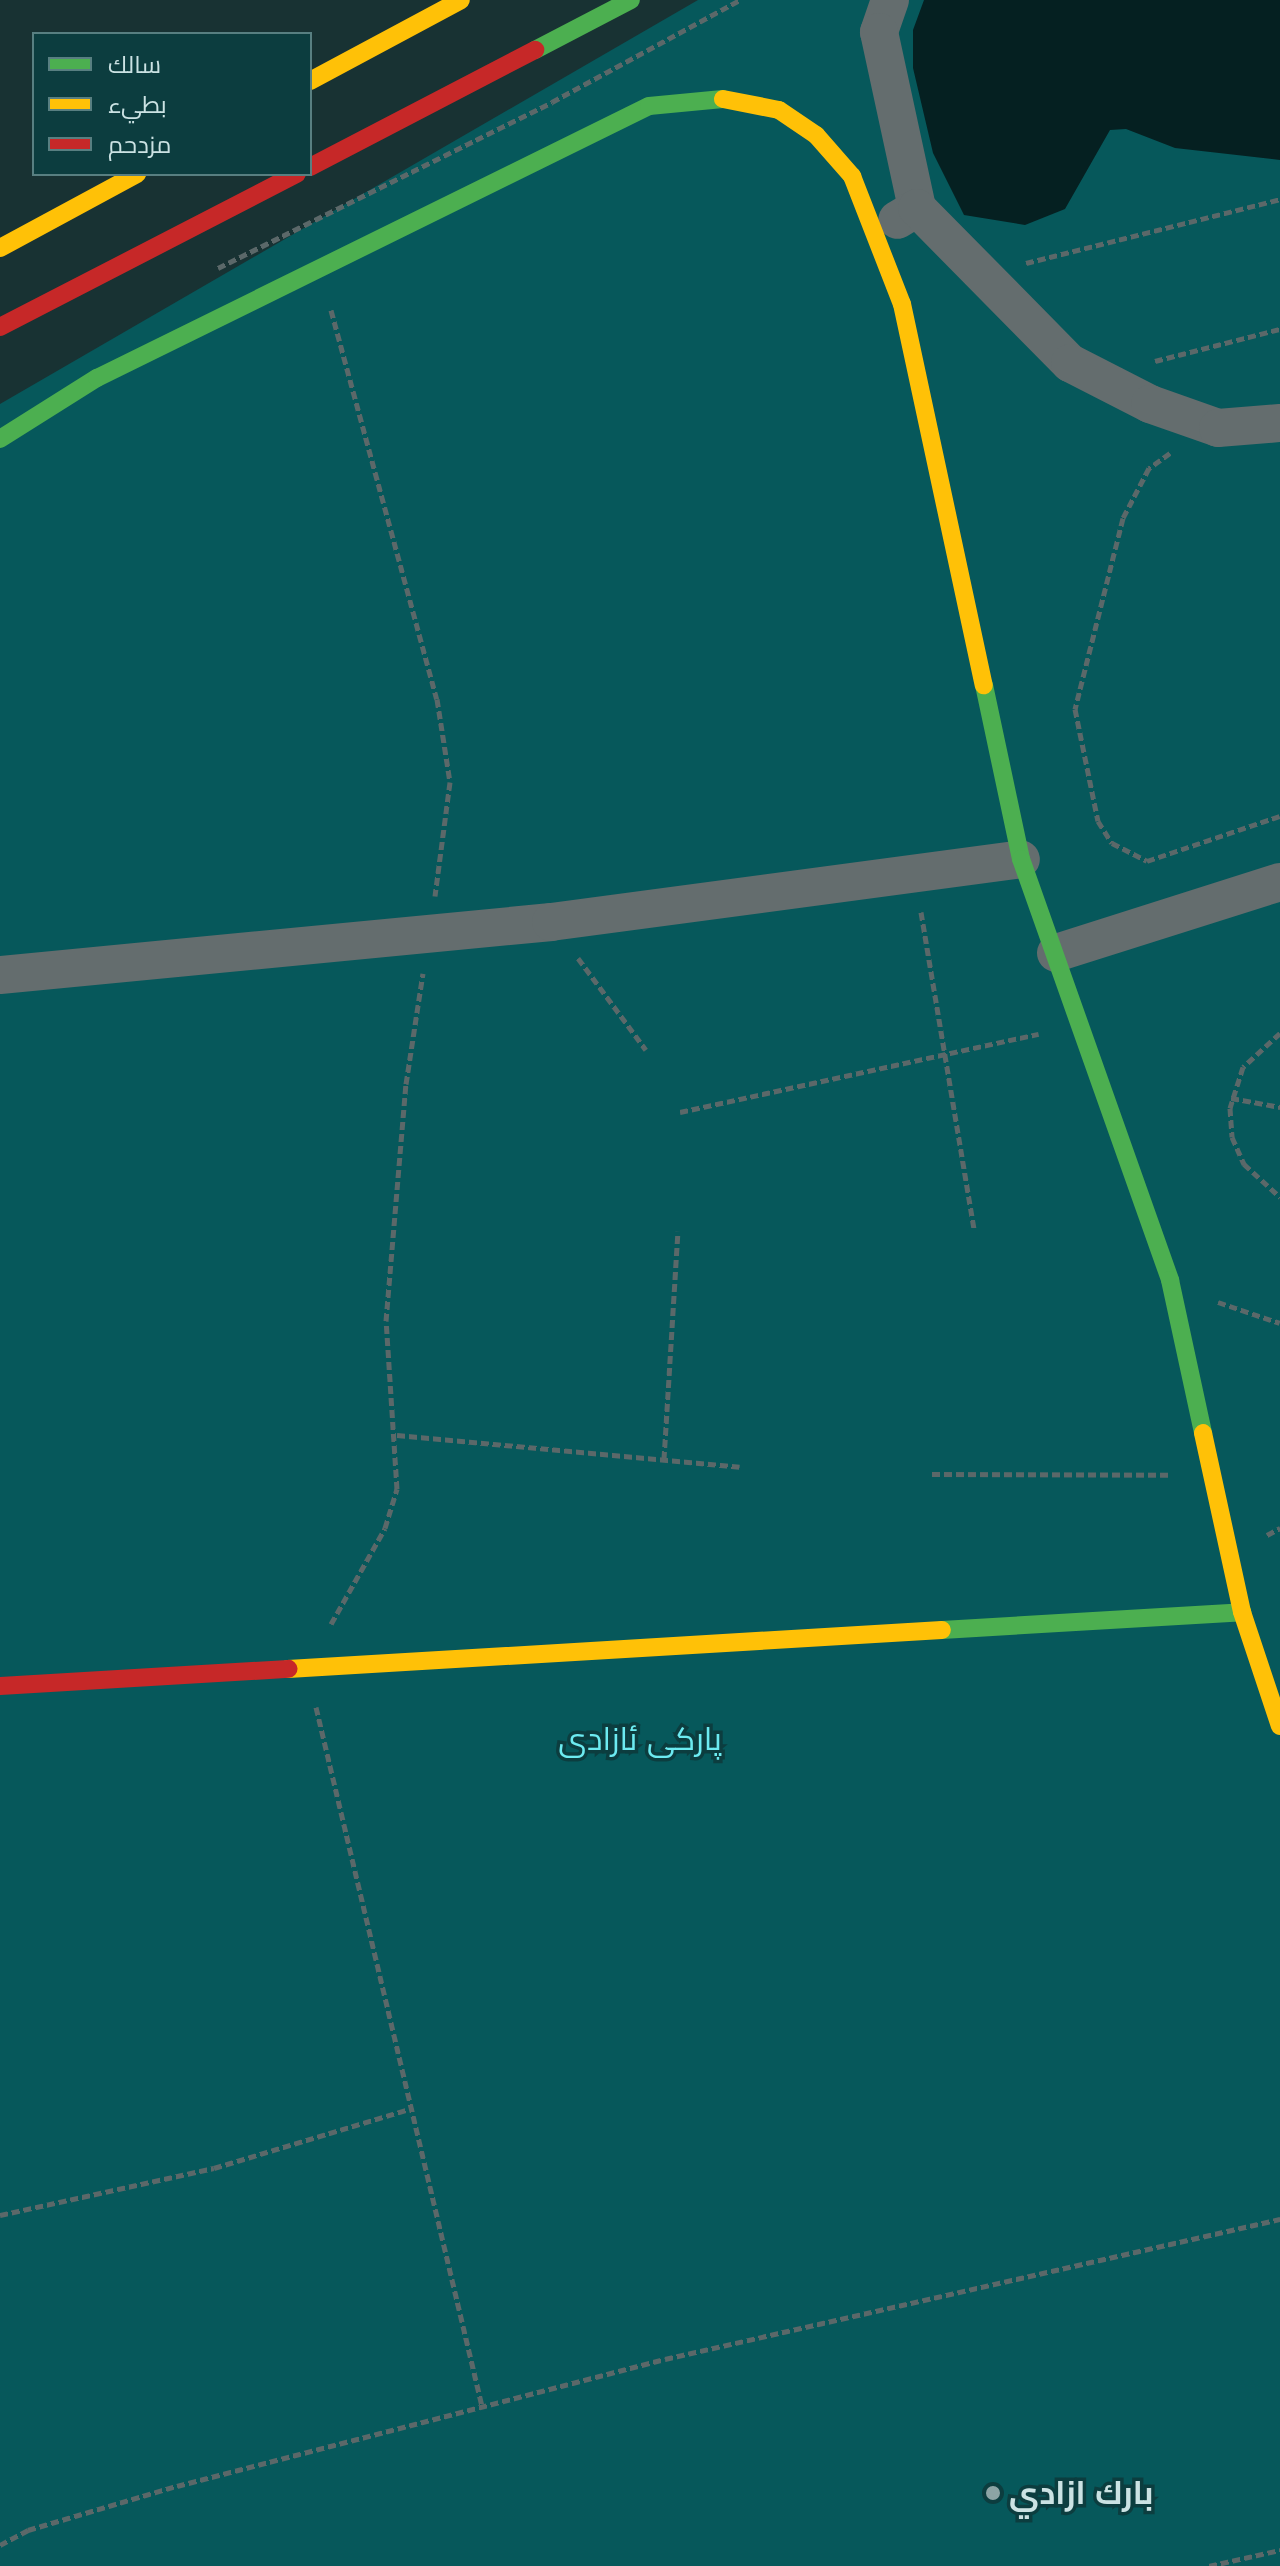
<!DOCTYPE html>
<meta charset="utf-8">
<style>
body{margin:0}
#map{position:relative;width:1280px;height:2566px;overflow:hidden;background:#183233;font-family:Jost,Cairo,sans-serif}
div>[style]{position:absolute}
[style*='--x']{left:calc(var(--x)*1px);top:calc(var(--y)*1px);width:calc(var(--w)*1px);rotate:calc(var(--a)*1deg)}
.green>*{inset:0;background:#06585b}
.water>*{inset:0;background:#052021}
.path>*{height:5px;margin-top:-2.5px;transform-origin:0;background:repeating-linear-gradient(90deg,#5b6869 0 8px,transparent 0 12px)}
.street>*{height:38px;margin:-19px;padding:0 19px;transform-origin:19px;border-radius:19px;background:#646d6e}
.fast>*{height:18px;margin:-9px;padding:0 9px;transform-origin:9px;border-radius:9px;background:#4caf50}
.slow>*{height:18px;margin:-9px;padding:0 9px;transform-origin:9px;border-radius:9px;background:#ffc107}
.jam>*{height:18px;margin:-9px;padding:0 9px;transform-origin:9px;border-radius:9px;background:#c62828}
.dots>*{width:22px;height:22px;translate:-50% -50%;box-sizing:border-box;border:4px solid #0c3d3f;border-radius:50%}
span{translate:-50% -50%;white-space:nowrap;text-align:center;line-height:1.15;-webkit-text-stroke:7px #0c3d3f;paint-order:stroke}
.park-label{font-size:32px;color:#6cebf1}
.poi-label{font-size:32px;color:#cbe2e3;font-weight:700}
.left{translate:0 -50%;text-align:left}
.legend{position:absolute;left:32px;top:32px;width:280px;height:144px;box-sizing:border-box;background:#0c3d3f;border:2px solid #587f81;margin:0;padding:10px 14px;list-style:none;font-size:24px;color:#cbe2e3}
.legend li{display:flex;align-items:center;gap:16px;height:40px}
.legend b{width:40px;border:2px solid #587f81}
</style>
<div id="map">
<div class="green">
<div style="clip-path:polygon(698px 0,1280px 0,1280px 2566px,0 2566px,0 404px)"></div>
</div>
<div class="water">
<div style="clip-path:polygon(924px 0,1280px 0,1280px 160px,1175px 148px,1126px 129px,1110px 130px,1065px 209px,1025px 225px,964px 215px,933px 153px,913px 68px,913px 30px)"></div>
</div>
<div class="path">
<div style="--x:1026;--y:263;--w:262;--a:-14.1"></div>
<div style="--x:218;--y:268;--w:373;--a:-26.4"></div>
<div style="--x:552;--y:102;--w:214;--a:-28.5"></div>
<div style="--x:331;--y:310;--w:403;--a:74.8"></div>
<div style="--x:437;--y:699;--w:84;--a:81.1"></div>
<div style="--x:450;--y:782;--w:115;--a:97.5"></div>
<div style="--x:1155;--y:361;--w:129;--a:-14.4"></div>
<div style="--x:1170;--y:453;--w:26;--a:144"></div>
<div style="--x:1149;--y:468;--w:56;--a:117.5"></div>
<div style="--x:1123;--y:518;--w:197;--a:104.1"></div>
<div style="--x:1075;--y:709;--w:114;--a:78.4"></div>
<div style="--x:1098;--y:821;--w:26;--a:58"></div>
<div style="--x:1112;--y:843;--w:39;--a:27"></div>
<div style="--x:1147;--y:861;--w:140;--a:-18.7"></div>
<div style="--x:921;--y:912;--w:321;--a:80.5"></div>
<div style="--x:578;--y:958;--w:114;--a:53.5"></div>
<div style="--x:1280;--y:1033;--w:50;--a:137.4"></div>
<div style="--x:1243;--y:1067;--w:43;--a:107.6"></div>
<div style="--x:1230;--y:1108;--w:29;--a:86"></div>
<div style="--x:1232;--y:1137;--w:30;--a:66"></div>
<div style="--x:1244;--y:1164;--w:49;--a:42.5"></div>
<div style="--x:1231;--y:1098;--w:50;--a:10.4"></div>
<div style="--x:680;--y:1112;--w:367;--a:-12.3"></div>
<div style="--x:1218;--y:1302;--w:65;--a:18.7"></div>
<div style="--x:397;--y:1435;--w:344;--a:5.3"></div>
<div style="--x:664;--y:1459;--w:228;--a:-86.5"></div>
<div style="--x:932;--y:1474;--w:239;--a:0.2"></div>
<div style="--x:1267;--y:1535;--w:15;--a:-28"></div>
<div style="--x:331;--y:1624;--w:110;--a:-60.6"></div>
<div style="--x:385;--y:1528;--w:41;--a:-72.9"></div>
<div style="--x:397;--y:1489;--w:168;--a:-93.7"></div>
<div style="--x:386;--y:1321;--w:238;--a:-85.2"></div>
<div style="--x:406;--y:1084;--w:112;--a:-81.3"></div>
<div style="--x:316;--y:1707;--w:718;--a:76.64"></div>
<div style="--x:0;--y:2215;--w:219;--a:-12.4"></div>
<div style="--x:214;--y:2168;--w:208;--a:-16.8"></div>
<div style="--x:0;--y:2545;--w:32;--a:-28"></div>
<div style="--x:28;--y:2530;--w:155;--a:-16.5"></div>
<div style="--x:177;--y:2486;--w:504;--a:-14.59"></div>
<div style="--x:665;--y:2359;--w:631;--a:-12.82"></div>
<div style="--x:1209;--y:2566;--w:73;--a:-12.7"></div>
</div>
<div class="street">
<div style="--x:890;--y:0;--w:34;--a:109"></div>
<div style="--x:879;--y:32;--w:180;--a:77.8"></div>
<div style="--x:917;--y:208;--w:23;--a:149"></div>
<div style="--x:917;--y:208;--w:218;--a:45.4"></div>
<div style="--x:1070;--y:363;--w:90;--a:27.1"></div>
<div style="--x:1150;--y:404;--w:72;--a:19.4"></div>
<div style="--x:1218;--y:428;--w:62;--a:-4.6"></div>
<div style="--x:1056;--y:953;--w:235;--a:-17.6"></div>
<div style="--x:0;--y:975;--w:554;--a:-5.49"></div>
<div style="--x:551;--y:922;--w:474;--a:-7.6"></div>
</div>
<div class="fast">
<div style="--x:535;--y:50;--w:108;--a:-27.5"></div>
<div style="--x:0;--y:439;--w:115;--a:-32.2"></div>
<div style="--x:97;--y:378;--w:615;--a:-26.23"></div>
<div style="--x:649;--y:106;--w:74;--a:-5.4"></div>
<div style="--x:984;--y:685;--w:178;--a:78"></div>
<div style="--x:1021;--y:859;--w:447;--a:70.5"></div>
<div style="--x:1170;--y:1280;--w:157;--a:77.8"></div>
<div style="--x:942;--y:1630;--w:301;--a:-3.4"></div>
</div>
<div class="slow">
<div style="--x:310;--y:81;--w:171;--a:-28.2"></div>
<div style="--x:723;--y:99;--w:57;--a:11.1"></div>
<div style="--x:779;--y:110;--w:45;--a:34"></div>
<div style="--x:816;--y:135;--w:55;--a:48.7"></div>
<div style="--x:852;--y:176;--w:137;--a:68.7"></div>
<div style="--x:902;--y:304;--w:390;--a:77.9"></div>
<div style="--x:0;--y:248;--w:156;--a:-28.4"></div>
<div style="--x:1203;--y:1433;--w:183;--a:77.7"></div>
<div style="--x:1242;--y:1612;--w:120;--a:71.6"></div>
<div style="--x:288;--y:1669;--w:655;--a:-3.41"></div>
</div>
<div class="jam">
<div style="--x:310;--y:167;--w:254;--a:-27.5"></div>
<div style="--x:0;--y:327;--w:334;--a:-27.3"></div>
<div style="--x:0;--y:1686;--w:289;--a:-3.4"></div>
</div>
<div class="dots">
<div style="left:993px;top:2493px;background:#8ca4a5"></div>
</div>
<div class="park-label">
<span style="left:640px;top:1739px">پارکی ئازادی</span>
</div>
<div class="poi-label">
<span class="left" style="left:1009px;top:2493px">بارك ازادي</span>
</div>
<ul class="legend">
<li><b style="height:10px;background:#4caf50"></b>سالك</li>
<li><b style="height:10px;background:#ffc107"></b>بطيء</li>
<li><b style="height:10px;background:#c62828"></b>مزدحم</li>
</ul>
</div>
